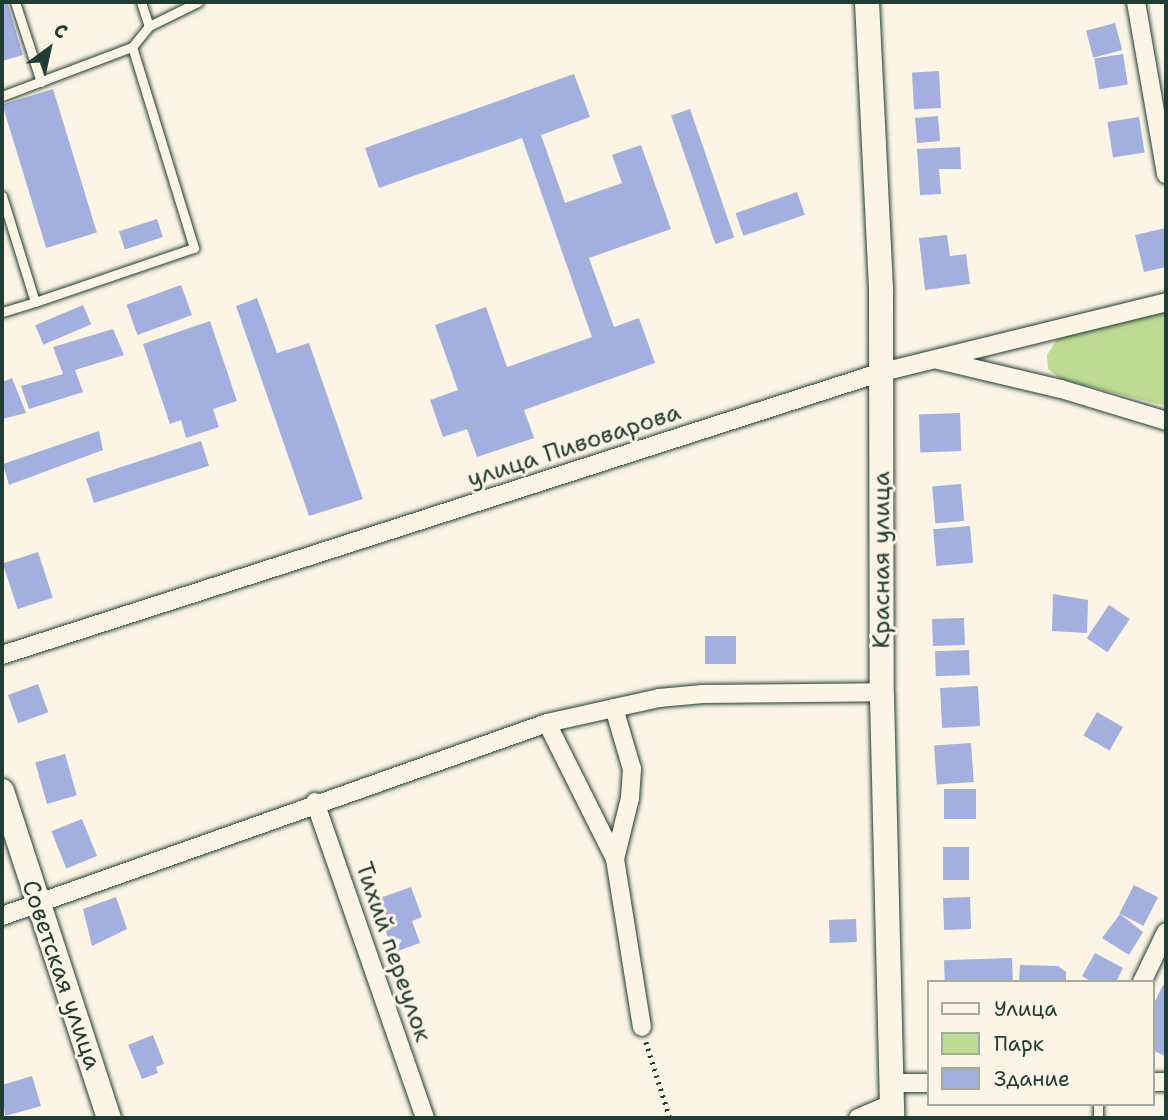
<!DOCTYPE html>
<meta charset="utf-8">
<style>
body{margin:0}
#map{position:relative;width:1168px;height:1120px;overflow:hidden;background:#fcf5e5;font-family:"Shantell Sans",sans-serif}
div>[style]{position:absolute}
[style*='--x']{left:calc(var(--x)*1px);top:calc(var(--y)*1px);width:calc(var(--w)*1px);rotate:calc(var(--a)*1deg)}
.green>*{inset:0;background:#bedb93}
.building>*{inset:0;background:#a2afdf;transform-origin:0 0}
.path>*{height:4.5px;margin-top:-2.25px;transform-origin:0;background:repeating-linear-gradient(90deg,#1f3d34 0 2px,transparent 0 7px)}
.roads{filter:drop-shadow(0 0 2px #1f3d34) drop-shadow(0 0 2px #1f3d34)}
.lane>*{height:9px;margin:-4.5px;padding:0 4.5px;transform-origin:4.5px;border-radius:4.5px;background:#fcf5e5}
.street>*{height:18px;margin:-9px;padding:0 9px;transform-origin:9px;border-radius:9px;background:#fcf5e5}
.secondary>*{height:24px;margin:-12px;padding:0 12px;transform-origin:12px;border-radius:12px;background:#fcf5e5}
span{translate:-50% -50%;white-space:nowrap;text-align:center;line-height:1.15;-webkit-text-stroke:6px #fcf5e5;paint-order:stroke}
.street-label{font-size:24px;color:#1f3d34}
.frame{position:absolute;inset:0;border:4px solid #1f3d34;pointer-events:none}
.legend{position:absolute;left:927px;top:980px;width:228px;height:126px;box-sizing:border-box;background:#fcf5e5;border:2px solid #a4ab9e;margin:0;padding:9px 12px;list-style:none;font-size:21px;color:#1f3d34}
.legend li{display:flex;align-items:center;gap:14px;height:35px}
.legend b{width:35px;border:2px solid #a4ab9e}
.north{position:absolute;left:14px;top:14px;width:70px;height:70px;-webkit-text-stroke:5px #fcf5e5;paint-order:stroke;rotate:33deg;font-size:19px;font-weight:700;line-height:28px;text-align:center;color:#1f3d34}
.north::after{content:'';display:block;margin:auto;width:24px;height:32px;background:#1f3d34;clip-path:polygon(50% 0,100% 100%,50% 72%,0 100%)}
</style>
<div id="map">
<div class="green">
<div style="clip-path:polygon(1166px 312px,1166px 406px,1061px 379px,1048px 369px,1047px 355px,1058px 338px)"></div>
</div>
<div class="building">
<div style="clip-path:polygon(2px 2px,7px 2px,23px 55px,2px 61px)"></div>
<div style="left:1115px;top:23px;width:28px;height:30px;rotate:75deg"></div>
<div style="left:1123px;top:54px;width:31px;height:29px;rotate:81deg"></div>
<div style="left:939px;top:71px;width:37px;height:27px;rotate:87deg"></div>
<div style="clip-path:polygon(574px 74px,590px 117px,541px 135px,565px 203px,622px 183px,612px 155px,641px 145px,671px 229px,589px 258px,614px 327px,639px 318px,655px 363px,524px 410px,534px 438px,477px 457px,467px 429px,443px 437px,430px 400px,458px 390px,435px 325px,486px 307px,507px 367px,592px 337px,522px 138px,379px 188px,365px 148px)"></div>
<div style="left:53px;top:89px;width:150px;height:53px;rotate:73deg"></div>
<div style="left:690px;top:109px;width:136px;height:20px;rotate:71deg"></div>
<div style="left:938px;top:116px;width:25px;height:23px;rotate:85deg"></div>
<div style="left:1139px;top:117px;width:36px;height:32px;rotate:81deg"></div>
<div style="clip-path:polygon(960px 147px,961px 169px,939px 169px,941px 194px,920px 195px,917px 149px)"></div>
<div style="left:797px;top:192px;width:24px;height:65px;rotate:71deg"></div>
<div style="left:157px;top:219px;width:19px;height:40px;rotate:72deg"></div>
<div style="clip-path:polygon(1166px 228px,1166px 267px,1144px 272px,1135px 235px)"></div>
<div style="clip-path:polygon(947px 235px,950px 256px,966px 254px,970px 284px,925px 290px,919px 238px)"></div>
<div style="left:181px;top:285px;width:32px;height:58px;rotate:70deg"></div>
<div style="clip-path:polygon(257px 298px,277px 353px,309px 343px,363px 499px,309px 516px,236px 306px)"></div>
<div style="left:83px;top:305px;width:21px;height:52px;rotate:67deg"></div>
<div style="clip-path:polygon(210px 321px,237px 401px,213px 409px,219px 427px,186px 438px,181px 420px,170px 424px,143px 344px)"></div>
<div style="clip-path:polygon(113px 329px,124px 355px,75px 370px,83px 392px,29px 409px,21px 386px,63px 374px,53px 347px)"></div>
<div style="clip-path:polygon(12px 378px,26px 413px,2px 419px,2px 382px)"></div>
<div style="left:960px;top:413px;width:38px;height:41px;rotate:88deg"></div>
<div style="clip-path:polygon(99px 431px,103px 450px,9px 485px,3px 464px)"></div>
<div style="left:201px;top:441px;width:26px;height:121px;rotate:72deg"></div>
<div style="left:961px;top:484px;width:37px;height:29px;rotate:85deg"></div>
<div style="left:970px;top:526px;width:37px;height:37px;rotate:85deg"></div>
<div style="left:38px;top:552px;width:48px;height:37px;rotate:72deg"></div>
<div style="clip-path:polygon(1053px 594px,1088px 600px,1087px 633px,1052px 631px)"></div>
<div style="left:1109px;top:605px;width:25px;height:40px;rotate:34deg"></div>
<div style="left:964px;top:618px;width:27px;height:32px;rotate:88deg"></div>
<div style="left:705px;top:636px;width:31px;height:28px"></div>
<div style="left:969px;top:650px;width:25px;height:34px;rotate:88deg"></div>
<div style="left:38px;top:684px;width:30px;height:32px;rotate:70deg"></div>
<div style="left:978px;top:686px;width:40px;height:38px;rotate:87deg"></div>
<div style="left:1097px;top:712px;width:30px;height:27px;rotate:30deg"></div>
<div style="left:971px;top:743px;width:39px;height:37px;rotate:86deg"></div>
<div style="left:65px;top:754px;width:43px;height:31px;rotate:74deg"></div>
<div style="left:944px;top:789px;width:32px;height:30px"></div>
<div style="left:82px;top:819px;width:40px;height:33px;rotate:68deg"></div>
<div style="left:943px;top:847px;width:26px;height:33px"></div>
<div style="left:1134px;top:885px;width:27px;height:32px;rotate:27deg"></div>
<div style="clip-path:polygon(411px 887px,422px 917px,412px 921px,420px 943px,392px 953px,377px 899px)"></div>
<div style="clip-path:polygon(116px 897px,127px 929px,92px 946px,83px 909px)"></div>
<div style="left:970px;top:897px;width:32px;height:27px;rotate:88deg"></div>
<div style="clip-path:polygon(1120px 914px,1143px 932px,1129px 955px,1102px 938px)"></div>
<div style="left:856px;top:919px;width:23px;height:27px;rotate:88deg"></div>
<div style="clip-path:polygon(1095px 953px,1123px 968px,1116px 982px,1092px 982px,1082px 976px)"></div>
<div style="left:1012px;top:958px;width:24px;height:68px;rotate:88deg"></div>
<div style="clip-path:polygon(1020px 965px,1058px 966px,1066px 972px,1066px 982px,1019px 982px)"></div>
<div style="clip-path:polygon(1163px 985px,1166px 987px,1165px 1056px,1152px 1050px,1152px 1007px)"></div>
<div style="clip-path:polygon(153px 1035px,164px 1064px,156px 1067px,158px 1073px,142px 1079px,128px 1045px)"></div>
<div style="clip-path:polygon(32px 1076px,41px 1106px,5px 1116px,2px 1085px)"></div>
</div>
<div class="path">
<div style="--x:646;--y:1042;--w:80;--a:72.5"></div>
</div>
<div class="roads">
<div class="lane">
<div style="--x:15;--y:2;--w:84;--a:72"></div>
<div style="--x:141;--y:2;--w:25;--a:72"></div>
<div style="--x:2;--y:96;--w:139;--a:-20.7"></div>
<div style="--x:132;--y:47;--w:27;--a:-51"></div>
<div style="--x:149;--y:26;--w:55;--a:-26.1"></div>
<div style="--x:2;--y:196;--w:111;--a:72.7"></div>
<div style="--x:35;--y:302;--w:34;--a:163"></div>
<div style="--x:35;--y:302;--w:168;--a:-18.8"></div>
<div style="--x:194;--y:248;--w:210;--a:-107.1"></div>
<div style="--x:1098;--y:1118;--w:14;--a:-90"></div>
</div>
<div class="street">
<div style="--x:1136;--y:2;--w:175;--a:80.1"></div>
<div style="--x:938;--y:360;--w:126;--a:13.3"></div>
<div style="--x:1061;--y:389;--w:110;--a:16.9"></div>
<div style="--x:2;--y:655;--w:924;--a:-17.83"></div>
<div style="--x:882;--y:372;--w:292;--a:-13.8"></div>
<div style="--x:614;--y:708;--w:64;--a:73.6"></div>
<div style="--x:632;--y:769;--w:29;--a:94"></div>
<div style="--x:630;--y:798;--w:63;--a:103.8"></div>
<div style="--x:547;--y:723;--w:152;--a:63.4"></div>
<div style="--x:615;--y:859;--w:170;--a:80.9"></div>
<div style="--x:315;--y:802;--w:335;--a:70.8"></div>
<div style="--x:2;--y:916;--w:578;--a:-19.5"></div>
<div style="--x:547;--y:723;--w:115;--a:-12.6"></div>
<div style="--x:659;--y:698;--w:44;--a:-5.2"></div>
<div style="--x:703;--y:694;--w:179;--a:-0.6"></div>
<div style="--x:1142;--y:982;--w:55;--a:-64.4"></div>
<div style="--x:1152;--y:1082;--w:14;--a:0"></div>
<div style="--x:892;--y:1083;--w:36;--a:0"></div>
<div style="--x:858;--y:1118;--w:36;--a:-23"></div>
</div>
<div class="secondary">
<div style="--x:867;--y:2;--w:291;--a:87.2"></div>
<div style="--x:881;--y:293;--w:404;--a:89.9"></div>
<div style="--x:882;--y:697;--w:421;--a:88.6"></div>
<div style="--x:2;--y:791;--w:344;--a:71.9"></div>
</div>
</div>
<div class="street-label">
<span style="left:574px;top:446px;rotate:-18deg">улица Пивоварова</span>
<span style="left:882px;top:560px;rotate:-90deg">Красная улица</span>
<span style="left:393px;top:952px;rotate:71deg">Тихий переулок</span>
<span style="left:61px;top:975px;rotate:71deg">Советская улица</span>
</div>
<div class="frame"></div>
<ul class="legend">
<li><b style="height:9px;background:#fcf5e5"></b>Улица</li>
<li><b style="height:19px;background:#bedb93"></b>Парк</li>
<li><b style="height:19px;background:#a2afdf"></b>Здание</li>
</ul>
<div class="north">С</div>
</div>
